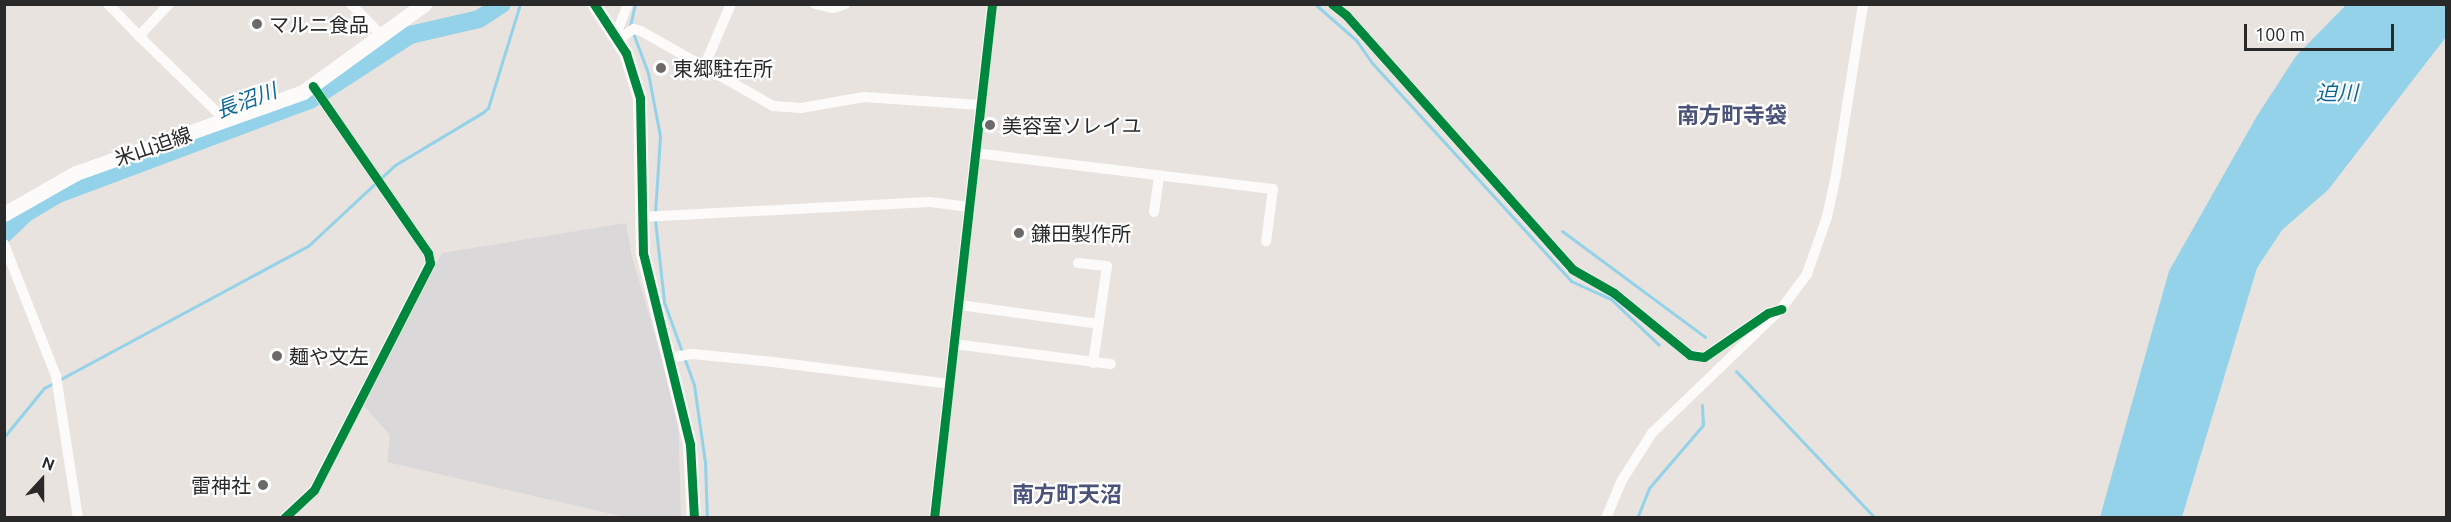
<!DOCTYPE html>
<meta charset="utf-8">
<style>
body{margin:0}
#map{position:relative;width:2451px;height:522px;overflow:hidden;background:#e8e3de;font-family:Ubuntu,"Noto Sans JP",sans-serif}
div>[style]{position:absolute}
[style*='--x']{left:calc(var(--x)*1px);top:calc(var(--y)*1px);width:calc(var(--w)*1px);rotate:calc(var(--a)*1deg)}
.industrial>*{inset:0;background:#dbd8da}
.water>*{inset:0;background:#93d2e8}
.stream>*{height:3px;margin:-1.5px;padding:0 1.5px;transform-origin:1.5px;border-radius:1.5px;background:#93d2e8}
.river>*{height:18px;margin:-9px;padding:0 9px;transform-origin:9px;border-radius:9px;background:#93d2e8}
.minor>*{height:10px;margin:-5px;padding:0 5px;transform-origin:5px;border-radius:5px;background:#fcfbfa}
.tertiary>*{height:14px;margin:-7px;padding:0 7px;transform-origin:7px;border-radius:7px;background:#fcfbfa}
.secondary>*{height:15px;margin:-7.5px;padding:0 7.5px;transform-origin:7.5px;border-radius:7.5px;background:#fcfbfa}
.cycleway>*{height:9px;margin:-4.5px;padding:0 4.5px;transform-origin:4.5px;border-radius:4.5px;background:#00873e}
.dots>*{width:16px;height:16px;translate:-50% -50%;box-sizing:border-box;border:3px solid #fff;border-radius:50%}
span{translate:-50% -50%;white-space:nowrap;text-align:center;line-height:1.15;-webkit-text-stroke:4.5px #fff;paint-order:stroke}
.poi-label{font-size:20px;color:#292929}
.left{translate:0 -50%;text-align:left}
.right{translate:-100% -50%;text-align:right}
.street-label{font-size:20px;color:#292929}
.water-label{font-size:21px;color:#0f6797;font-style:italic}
.quarter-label{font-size:22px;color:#4a5279;font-weight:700}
.frame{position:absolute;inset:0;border:6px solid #292929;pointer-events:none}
.north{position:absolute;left:12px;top:450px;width:60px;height:60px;-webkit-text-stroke:4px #fff;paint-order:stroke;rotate:21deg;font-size:16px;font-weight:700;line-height:24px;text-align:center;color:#292929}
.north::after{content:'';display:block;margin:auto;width:21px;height:27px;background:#292929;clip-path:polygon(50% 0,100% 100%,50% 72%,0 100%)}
.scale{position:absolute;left:2244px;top:24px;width:150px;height:27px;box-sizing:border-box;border:3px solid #292929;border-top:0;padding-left:8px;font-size:18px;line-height:21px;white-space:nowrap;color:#292929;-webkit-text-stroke:4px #fff;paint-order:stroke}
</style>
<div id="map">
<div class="industrial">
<div style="clip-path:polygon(626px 223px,632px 257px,678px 412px,681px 517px,625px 517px,387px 462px,390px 435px,364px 406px,442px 253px)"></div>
</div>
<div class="water">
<div style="clip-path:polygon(2346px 5px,2446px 5px,2446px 37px,2328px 190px,2282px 230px,2257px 268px,2182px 517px,2100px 517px,2169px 271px,2257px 116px,2296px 56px)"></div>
</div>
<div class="stream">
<div style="--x:635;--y:4;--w:22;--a:103"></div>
<div style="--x:630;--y:25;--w:51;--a:69.4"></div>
<div style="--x:648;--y:73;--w:64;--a:79.2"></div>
<div style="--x:660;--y:136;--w:78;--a:93.7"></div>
<div style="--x:1315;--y:4;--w:55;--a:41.3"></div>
<div style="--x:1356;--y:40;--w:29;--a:55"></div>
<div style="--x:1373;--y:64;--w:294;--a:47.6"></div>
<div style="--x:1571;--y:281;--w:44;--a:24.2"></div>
<div style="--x:1611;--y:299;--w:66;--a:43.8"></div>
<div style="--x:655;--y:220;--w:82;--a:83.7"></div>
<div style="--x:664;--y:302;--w:88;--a:70.1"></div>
<div style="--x:694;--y:385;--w:78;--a:81.9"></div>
<div style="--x:705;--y:462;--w:56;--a:88"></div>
<div style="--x:1562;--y:231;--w:178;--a:36.5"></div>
<div style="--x:1736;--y:371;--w:202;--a:46.6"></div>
<div style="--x:4;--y:437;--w:63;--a:-50.8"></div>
<div style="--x:44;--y:388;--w:300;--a:-28.3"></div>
<div style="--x:308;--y:246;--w:119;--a:-43"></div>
<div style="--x:395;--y:165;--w:101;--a:-30.9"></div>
<div style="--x:482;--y:113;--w:8;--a:-40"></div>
<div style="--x:488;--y:108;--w:109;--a:-72.9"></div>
<div style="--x:1637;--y:518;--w:32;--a:-68"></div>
<div style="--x:1649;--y:488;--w:83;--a:-49.4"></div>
<div style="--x:1703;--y:425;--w:20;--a:-93"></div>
</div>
<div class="river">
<div style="--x:4;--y:234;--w:30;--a:-44"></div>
<div style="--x:26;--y:213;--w:37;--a:-31"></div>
<div style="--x:58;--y:194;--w:269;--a:-20.5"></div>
<div style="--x:310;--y:100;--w:119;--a:-33"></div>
<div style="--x:410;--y:35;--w:71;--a:-13.1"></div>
<div style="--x:479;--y:19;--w:27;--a:-33"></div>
</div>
<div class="minor">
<div style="--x:108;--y:4;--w:45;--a:45.9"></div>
<div style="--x:169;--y:4;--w:44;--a:133.2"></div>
<div style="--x:139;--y:36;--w:122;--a:44.3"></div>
<div style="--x:351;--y:4;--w:46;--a:45.9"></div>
<div style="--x:815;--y:4;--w:18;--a:13"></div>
<div style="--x:833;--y:8;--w:13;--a:-18"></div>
<div style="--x:1332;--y:4;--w:18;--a:38"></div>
<div style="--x:1346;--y:15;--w:340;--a:48.3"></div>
<div style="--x:1572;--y:269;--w:48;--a:29.7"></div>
<div style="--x:1614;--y:293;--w:98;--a:39.2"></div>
<div style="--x:1690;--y:355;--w:14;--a:8"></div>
<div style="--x:1704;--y:357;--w:78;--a:-34.5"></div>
<div style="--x:1768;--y:313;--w:14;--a:-17"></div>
<div style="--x:616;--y:34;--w:32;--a:-68"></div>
<div style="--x:619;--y:39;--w:18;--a:-34"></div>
<div style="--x:634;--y:29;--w:7;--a:16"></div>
<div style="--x:641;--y:31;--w:152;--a:29.6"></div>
<div style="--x:773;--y:106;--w:28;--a:4"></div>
<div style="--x:801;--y:108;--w:64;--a:-9.9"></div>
<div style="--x:864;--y:97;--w:117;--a:3.9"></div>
<div style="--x:703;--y:69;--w:71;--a:-66.7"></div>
<div style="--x:975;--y:153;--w:300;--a:6.9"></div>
<div style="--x:1273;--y:189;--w:53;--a:97.5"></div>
<div style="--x:1154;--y:212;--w:36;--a:-82"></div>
<div style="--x:642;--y:217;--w:288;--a:-3"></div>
<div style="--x:930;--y:202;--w:40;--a:7.1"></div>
<div style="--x:4;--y:244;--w:142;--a:68.5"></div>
<div style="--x:56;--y:376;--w:144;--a:81.2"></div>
<div style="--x:1078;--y:263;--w:29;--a:6"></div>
<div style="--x:1107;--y:266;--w:98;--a:98.2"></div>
<div style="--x:959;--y:305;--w:141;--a:7.7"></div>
<div style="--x:954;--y:344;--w:158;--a:7.3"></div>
<div style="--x:669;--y:358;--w:23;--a:-10"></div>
<div style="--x:692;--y:354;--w:73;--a:5.5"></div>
<div style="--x:765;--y:361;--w:185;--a:7.1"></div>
<div style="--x:284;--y:518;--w:41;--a:-43"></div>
<div style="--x:314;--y:490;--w:255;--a:-62.9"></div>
<div style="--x:430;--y:263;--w:10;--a:-101"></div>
<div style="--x:428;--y:253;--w:203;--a:-124.6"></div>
<div style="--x:934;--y:518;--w:517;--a:-83.56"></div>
<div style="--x:1606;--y:518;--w:41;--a:-67.2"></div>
<div style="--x:1622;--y:480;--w:56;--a:-57.4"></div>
<div style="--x:1652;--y:433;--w:179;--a:-43.9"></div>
<div style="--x:1781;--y:309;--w:44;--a:-53.4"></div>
<div style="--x:1807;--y:274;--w:60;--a:-70.7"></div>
<div style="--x:1827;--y:217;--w:43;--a:-77.9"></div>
<div style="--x:1836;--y:175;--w:173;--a:-81"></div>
</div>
<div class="tertiary">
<div style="--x:594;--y:4;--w:59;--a:56.9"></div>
<div style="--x:626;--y:53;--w:47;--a:72.7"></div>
<div style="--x:640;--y:98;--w:155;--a:88.9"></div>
<div style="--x:643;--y:253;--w:197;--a:76.2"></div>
<div style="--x:690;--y:444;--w:74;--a:86.9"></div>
</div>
<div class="secondary">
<div style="--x:4;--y:214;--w:83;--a:-29.7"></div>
<div style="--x:76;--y:173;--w:241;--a:-19.6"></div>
<div style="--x:303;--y:92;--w:150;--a:-36"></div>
</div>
<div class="cycleway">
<div style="--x:594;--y:4;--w:59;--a:56.9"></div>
<div style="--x:626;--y:53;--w:47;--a:72.7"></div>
<div style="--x:640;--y:98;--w:155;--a:88.9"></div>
<div style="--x:643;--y:253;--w:197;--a:76.2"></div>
<div style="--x:690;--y:444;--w:74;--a:86.9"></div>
<div style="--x:1332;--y:4;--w:18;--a:38"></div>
<div style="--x:1346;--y:15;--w:340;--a:48.3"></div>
<div style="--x:1572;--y:269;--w:48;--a:29.7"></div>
<div style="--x:1614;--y:293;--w:98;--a:39.2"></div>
<div style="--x:1690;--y:355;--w:14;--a:8"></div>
<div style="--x:1704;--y:357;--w:78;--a:-34.5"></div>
<div style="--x:1768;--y:313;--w:14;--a:-17"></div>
<div style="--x:284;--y:518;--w:41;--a:-43"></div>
<div style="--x:314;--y:490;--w:255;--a:-62.9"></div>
<div style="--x:430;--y:263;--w:10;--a:-101"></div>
<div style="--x:428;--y:253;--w:203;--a:-124.6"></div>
<div style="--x:934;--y:518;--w:517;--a:-83.56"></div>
</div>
<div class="dots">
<div style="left:257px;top:24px;background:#6c6a68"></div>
<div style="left:661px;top:68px;background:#6c6a68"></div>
<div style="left:990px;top:125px;background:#6c6a68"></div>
<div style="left:1019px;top:233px;background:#6c6a68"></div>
<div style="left:277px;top:356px;background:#6c6a68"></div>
<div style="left:263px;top:485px;background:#6c6a68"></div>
</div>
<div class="poi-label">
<span class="left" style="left:269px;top:24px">マルニ食品</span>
<span class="left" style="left:673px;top:68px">東郷駐在所</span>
<span class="left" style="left:1002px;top:125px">美容室ソレイユ</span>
<span class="left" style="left:1031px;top:233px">鎌田製作所</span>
<span class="left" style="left:289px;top:356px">麺や文左</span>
<span class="right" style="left:251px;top:485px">雷神社</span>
</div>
<div class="street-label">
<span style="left:153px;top:146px;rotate:-19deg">米山迫線</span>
</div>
<div class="water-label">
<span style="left:2337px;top:92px">迫川</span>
<span style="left:246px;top:100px;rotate:-20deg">長沼川</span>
</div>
<div class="quarter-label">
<span style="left:1732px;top:115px">南方町寺袋</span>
<span style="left:1067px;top:494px">南方町天沼</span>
</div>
<div class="frame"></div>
<div class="north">N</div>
<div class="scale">100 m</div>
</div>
